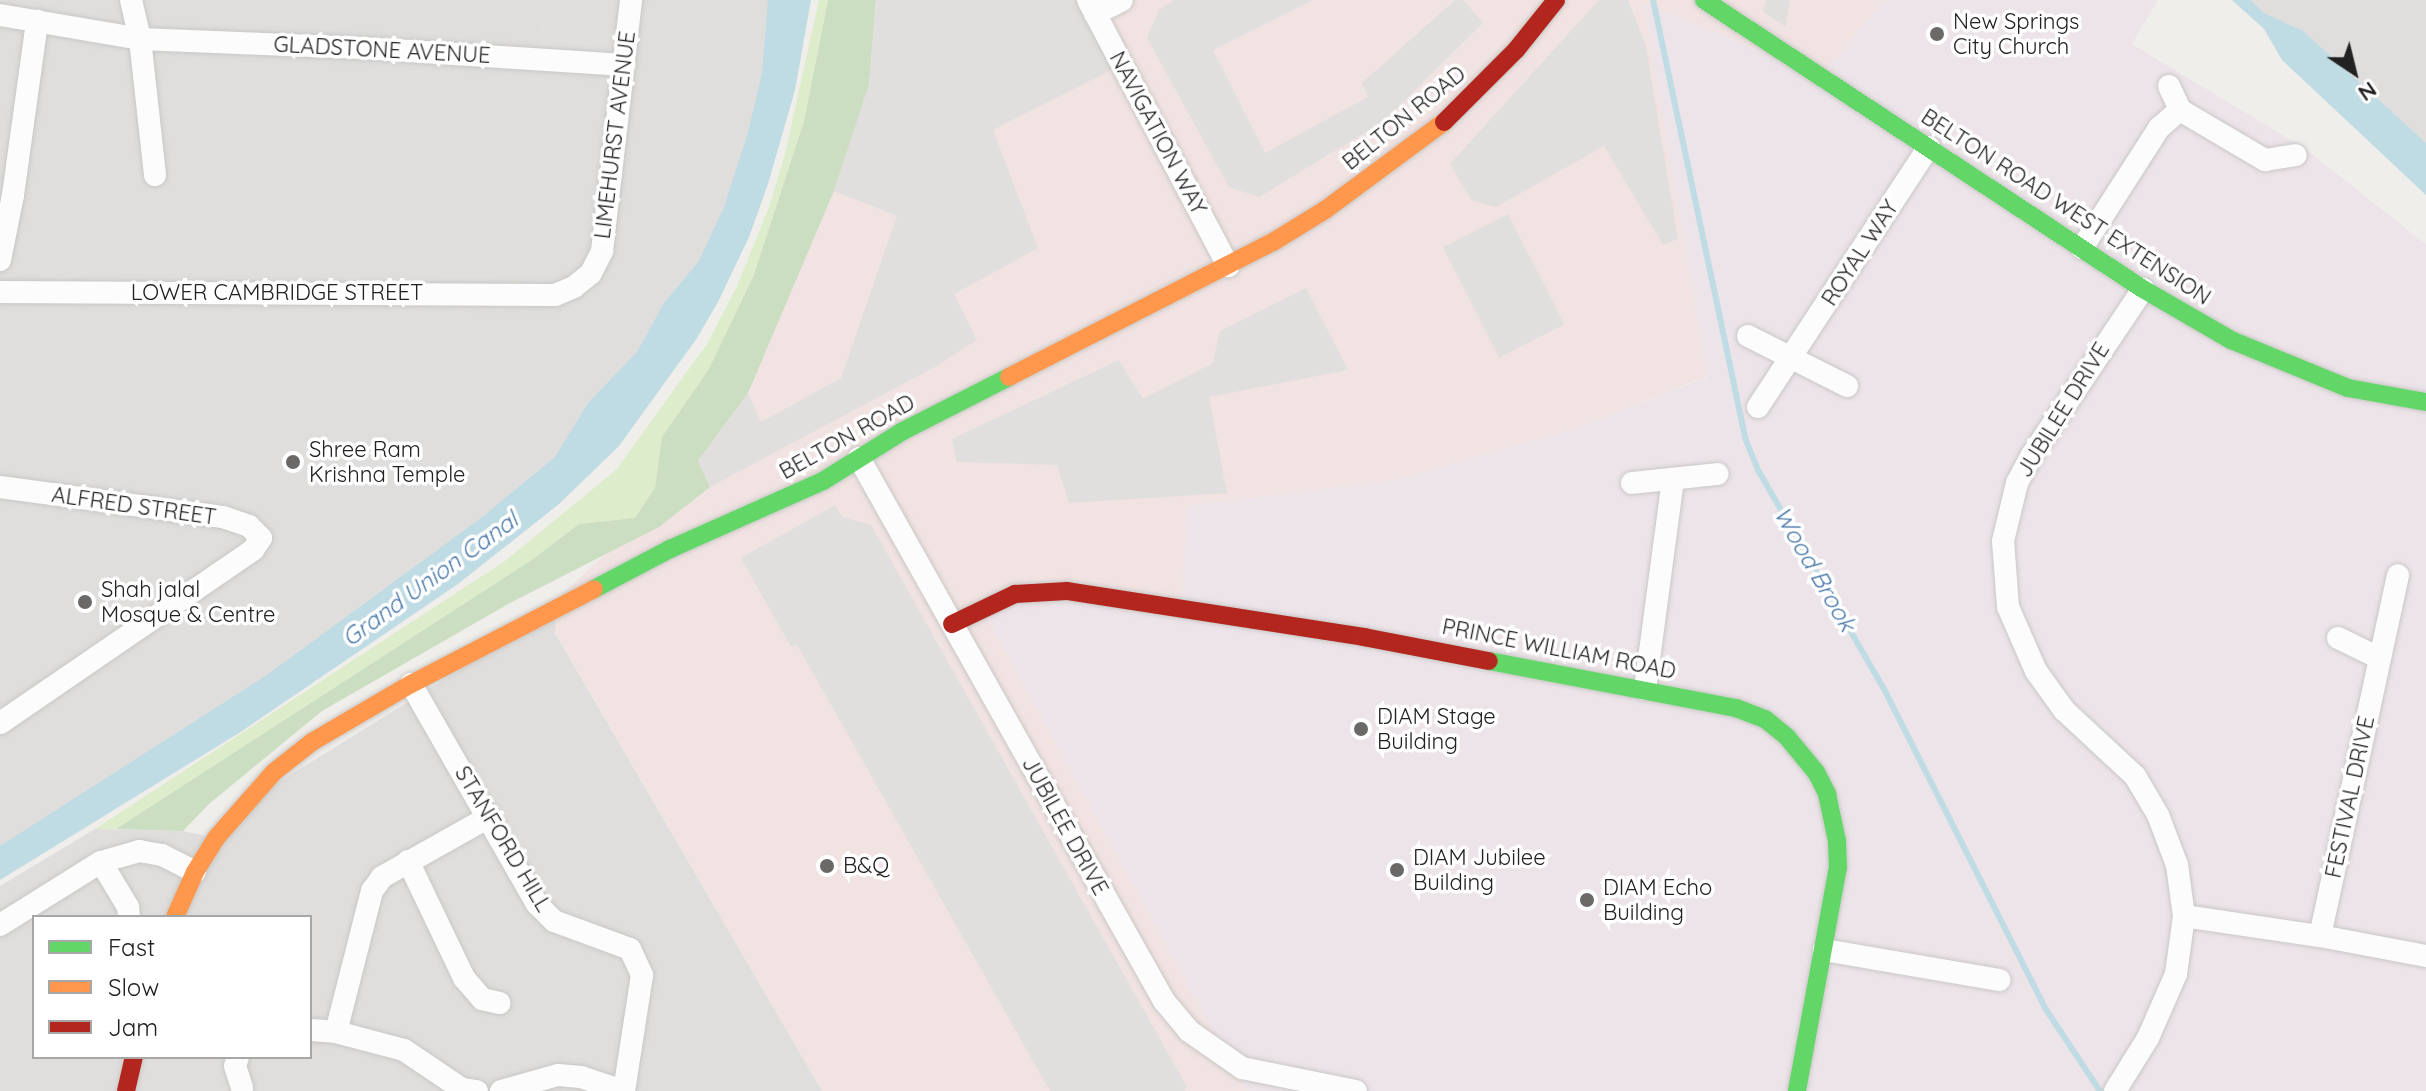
<!DOCTYPE html>
<style>
body{margin:0}
#map{position:relative;width:2426px;height:1091px;overflow:hidden;background:#f0eeeb;font-family:Quicksand,sans-serif}
div>[style]{position:absolute}
[style*='--x']{left:calc(var(--x)*1px);top:calc(var(--y)*1px);width:calc(var(--w)*1px);rotate:calc(var(--a)*1deg)}
.residential>*{inset:0;background:#dfdedc}
.commercial>*{inset:0;background:#f1e3e1}
.industrial>*{inset:0;background:#ede4e9}
.grass>*{inset:0;background:#ddeccb}
.forest>*{inset:0;background:#cbdec1}
.parking>*{inset:0;background:#e0dfde;transform-origin:0 0}
.water>*{inset:0;background:#bfdbe3}
.stream>*{height:6px;margin:-3px;padding:0 3px;transform-origin:3px;border-radius:3px;background:#bfdbe3}
.roads{filter:drop-shadow(0 0 2px #c9c8c7) drop-shadow(0 0 2px #c9c8c7)}
.street>*{height:22px;margin:-11px;padding:0 11px;transform-origin:11px;border-radius:11px;background:#fdfcfc}
.fast>*{height:18px;margin:-9px;padding:0 9px;transform-origin:9px;border-radius:9px;background:#63d668}
.slow>*{height:18px;margin:-9px;padding:0 9px;transform-origin:9px;border-radius:9px;background:#ff974d}
.jam>*{height:18px;margin:-9px;padding:0 9px;transform-origin:9px;border-radius:9px;background:#b3261e}
.dots>*{width:22px;height:22px;translate:-50% -50%;box-sizing:border-box;border:4px solid #fff;border-radius:50%}
span{translate:-50% -50%;white-space:nowrap;text-align:center;line-height:1.15;-webkit-text-stroke:7px #fff;paint-order:stroke}
.poi-label{font-size:22px;color:#222}
.left{translate:0 -50%;text-align:left}
.street-label{font-size:22px;color:#222}
.water-label{font-size:24px;color:#4a7aab;font-style:italic}
.legend{position:absolute;left:32px;top:915px;width:280px;height:144px;box-sizing:border-box;background:#fff;border:2px solid #a7a7a7;margin:0;padding:10px 14px;list-style:none;font-size:24px;color:#222}
.legend li{display:flex;align-items:center;gap:16px;height:40px}
.legend b{width:40px;border:2px solid #a7a7a7}
.north{position:absolute;left:2314px;top:32px;width:80px;height:80px;-webkit-text-stroke:6px #fff;paint-order:stroke;rotate:145deg;font-size:22px;font-weight:700;line-height:32px;text-align:center;color:#222}
.north::after{content:'';display:block;margin:auto;width:28px;height:36px;background:#222;clip-path:polygon(50% 0,100% 100%,50% 72%,0 100%)}
</style>
<div id="map">
<div class="residential">
<div style="clip-path:polygon(0 0,795px 0,702px 288px,578px 462px,0 863px)"></div>
<div style="clip-path:polygon(2242px 0,2426px 0,2426px 168px)"></div>
<div style="clip-path:polygon(evenodd,560px 608px,555px 633px,822px 1091px,0 1091px,0 886px,95px 829px,183px 831px,216px 838px,243px 804px,560px 608px,34px 917px,310px 917px,310px 1057px,34px 1057px,34px 917px)"></div>
</div>
<div class="commercial">
<div style="clip-path:polygon(882px 0,1884px 0,1822px 76px,1644px 3px,1707px 376px,1580px 427px,1396px 480px,1188px 506px,1246px 1091px,822px 1091px,555px 632px,557px 599px,606px 553px)"></div>
</div>
<div class="industrial">
<div style="clip-path:polygon(1884px 0,2158px 0,2132px 44px,2304px 148px,2426px 244px,2426px 1091px,1246px 1091px,979px 603px,1182px 597px,1187px 506px,1396px 480px,1580px 427px,1707px 377px,1644px 3px,1822px 76px)"></div>
</div>
<div class="grass">
<div style="clip-path:polygon(819px 0,828px 0,804px 121px,754px 275px,709px 369px,662px 437px,655px 488px,635px 518px,579px 524px,533px 559px,116px 829px,95px 829px,505px 561px,616px 470px,707px 344px,737px 286px,769px 207px,785px 154px)"></div>
</div>
<div class="forest">
<div style="clip-path:polygon(828px 0,876px 0,869px 85px,834px 191px,748px 393px,698px 461px,710px 487px,659px 527px,510px 603px,322px 711px,209px 804px,183px 831px,116px 829px,533px 559px,579px 524px,635px 518px,655px 488px,662px 437px,709px 369px,754px 275px,804px 121px)"></div>
</div>
<div class="parking">
<div style="clip-path:polygon(876px 0,1077px 0,1115px 68px,993px 130px,1038px 248px,954px 294px,977px 340px,933px 368px,710px 487px,698px 461px,748px 393px,761px 422px,841px 378px,897px 216px,834px 191px,869px 85px)"></div>
<div style="clip-path:polygon(1174px 0,1313px 0,1213px 50px,1265px 153px,1368px 97px,1362px 83px,1455px 0,1463px 0,1483px 23px,1384px 121px,1259px 197px,1229px 187px,1147px 38px,1159px 10px)"></div>
<div style="clip-path:polygon(1599px 0,1628px 0,1646px 46px,1678px 239px,1663px 245px,1604px 146px,1496px 207px,1471px 200px,1450px 164px)"></div>
<div style="clip-path:polygon(1766px 0,1790px 0,1786px 27px,1763px 12px)"></div>
<div style="left:540px;top:21px;width:68px;height:43px;rotate:6deg"></div>
<div style="left:1508px;top:214px;width:124px;height:73px;rotate:63deg"></div>
<div style="clip-path:polygon(1306px 288px,1348px 370px,1209px 397px,1227px 493px,1069px 503px,1057px 465px,957px 462px,952px 439px,1119px 360px,1143px 399px,1213px 363px,1220px 331px)"></div>
<div style="clip-path:polygon(835px 505px,842px 517px,871px 525px,1187px 1087px,1184px 1091px,1050px 1091px,797px 645px,791px 647px,741px 558px)"></div>
</div>
<div class="water">
<div style="clip-path:polygon(768px 0,811px 0,795px 90px,768px 184px,749px 237px,718px 302px,697px 338px,619px 446px,559px 504px,458px 584px,239px 733px,0 880px,0 846px,267px 675px,481px 518px,555px 457px,588px 403px,637px 352px,664px 303px,699px 261px,724px 207px,747px 136px,762px 74px)"></div>
<div style="clip-path:polygon(2232px 0,2250px 0,2264px 13px,2303px 31px,2426px 143px,2426px 195px,2282px 60px,2264px 29px)"></div>
</div>
<div class="stream">
<div style="--x:1653;--y:0;--w:448;--a:78.1"></div>
<div style="--x:1745;--y:438;--w:35;--a:68"></div>
<div style="--x:1758;--y:470;--w:250;--a:60.1"></div>
<div style="--x:1883;--y:687;--w:360;--a:63.2"></div>
<div style="--x:2045;--y:1008;--w:100;--a:56.5"></div>
</div>
<div class="roads">
<div class="street">
<div style="--x:131;--y:0;--w:40;--a:77"></div>
<div style="--x:140;--y:39;--w:137;--a:83.7"></div>
<div style="--x:1088;--y:0;--w:301;--a:62.2"></div>
<div style="--x:1095;--y:14;--w:30;--a:-27"></div>
<div style="--x:0;--y:15;--w:142;--a:9.7"></div>
<div style="--x:140;--y:39;--w:222;--a:2.3"></div>
<div style="--x:362;--y:48;--w:263;--a:3.7"></div>
<div style="--x:2169;--y:86;--w:26;--a:65"></div>
<div style="--x:2082;--y:248;--w:143;--a:-57.3"></div>
<div style="--x:2159;--y:128;--w:28;--a:-41"></div>
<div style="--x:2180;--y:110;--w:99;--a:30.5"></div>
<div style="--x:2265;--y:160;--w:31;--a:-9"></div>
<div style="--x:0;--y:260;--w:66;--a:-78.7"></div>
<div style="--x:13;--y:195;--w:176;--a:-82.1"></div>
<div style="--x:0;--y:292;--w:555;--a:0.31"></div>
<div style="--x:555;--y:295;--w:21;--a:-23"></div>
<div style="--x:574;--y:287;--w:22;--a:-39"></div>
<div style="--x:591;--y:273;--w:25;--a:-63"></div>
<div style="--x:602;--y:251;--w:253;--a:-83.4"></div>
<div style="--x:1748;--y:336;--w:111;--a:26.8"></div>
<div style="--x:1758;--y:407;--w:311;--a:-56.7"></div>
<div style="--x:859;--y:458;--w:623;--a:60.68"></div>
<div style="--x:1164;--y:1001;--w:39;--a:50"></div>
<div style="--x:1189;--y:1031;--w:65;--a:34.9"></div>
<div style="--x:1242;--y:1068;--w:116;--a:11.4"></div>
<div style="--x:1632;--y:483;--w:86;--a:-6"></div>
<div style="--x:0;--y:487;--w:225;--a:7.7"></div>
<div style="--x:223;--y:517;--w:28;--a:19"></div>
<div style="--x:249;--y:526;--w:17;--a:45"></div>
<div style="--x:261;--y:538;--w:14;--a:124"></div>
<div style="--x:253;--y:550;--w:306;--a:145.6"></div>
<div style="--x:2338;--y:638;--w:46;--a:26"></div>
<div style="--x:411;--y:684;--w:254;--a:60.2"></div>
<div style="--x:537;--y:904;--w:24;--a:45"></div>
<div style="--x:554;--y:921;--w:81;--a:20.2"></div>
<div style="--x:630;--y:949;--w:29;--a:65"></div>
<div style="--x:642;--y:975;--w:117;--a:98.8"></div>
<div style="--x:1645;--y:689;--w:212;--a:-82.4"></div>
<div style="--x:408;--y:861;--w:130;--a:64.4"></div>
<div style="--x:464;--y:978;--w:28;--a:49"></div>
<div style="--x:482;--y:999;--w:18;--a:13"></div>
<div style="--x:101;--y:862;--w:52;--a:59"></div>
<div style="--x:128;--y:907;--w:10;--a:84"></div>
<div style="--x:2184;--y:916;--w:137;--a:8.4"></div>
<div style="--x:2320;--y:936;--w:108;--a:10.7"></div>
<div style="--x:0;--y:925;--w:119;--a:-32"></div>
<div style="--x:101;--y:862;--w:40;--a:-16"></div>
<div style="--x:139;--y:851;--w:23;--a:10"></div>
<div style="--x:162;--y:855;--w:37;--a:27"></div>
<div style="--x:2320;--y:936;--w:369;--a:-77.8"></div>
<div style="--x:1824;--y:950;--w:178;--a:9.7"></div>
<div style="--x:310;--y:1030;--w:26;--a:4"></div>
<div style="--x:336;--y:1032;--w:70;--a:14.8"></div>
<div style="--x:404;--y:1050;--w:70;--a:33.9"></div>
<div style="--x:462;--y:1089;--w:15;--a:8"></div>
<div style="--x:336;--y:1032;--w:146;--a:-75.7"></div>
<div style="--x:372;--y:891;--w:17;--a:-54"></div>
<div style="--x:382;--y:877;--w:123;--a:-29.3"></div>
<div style="--x:238;--y:1057;--w:9;--a:108"></div>
<div style="--x:235;--y:1066;--w:23;--a:72"></div>
<div style="--x:501;--y:1091;--w:59;--a:-15.7"></div>
<div style="--x:558;--y:1075;--w:23;--a:5"></div>
<div style="--x:581;--y:1077;--w:44;--a:18.4"></div>
<div style="--x:2115;--y:1091;--w:62;--a:-58.1"></div>
<div style="--x:2148;--y:1038;--w:70;--a:-66.4"></div>
<div style="--x:2176;--y:974;--w:59;--a:-82.1"></div>
<div style="--x:2184;--y:916;--w:51;--a:-97.8"></div>
<div style="--x:2177;--y:865;--w:53;--a:-110.8"></div>
<div style="--x:2158;--y:815;--w:45;--a:-120.5"></div>
<div style="--x:2135;--y:776;--w:97;--a:-137.1"></div>
<div style="--x:2064;--y:710;--w:48;--a:-125.7"></div>
<div style="--x:2036;--y:671;--w:70;--a:-113.6"></div>
<div style="--x:2008;--y:607;--w:66;--a:-94.3"></div>
<div style="--x:2003;--y:541;--w:60;--a:-76.4"></div>
<div style="--x:2017;--y:483;--w:32;--a:-62"></div>
<div style="--x:2032;--y:455;--w:200;--a:-56.2"></div>
</div>
<div class="fast">
<div style="--x:1704;--y:0;--w:526;--a:33.36"></div>
<div style="--x:2143;--y:289;--w:102;--a:30.1"></div>
<div style="--x:2231;--y:340;--w:126;--a:22.3"></div>
<div style="--x:2348;--y:388;--w:79;--a:10.2"></div>
<div style="--x:594;--y:589;--w:86;--a:-27.8"></div>
<div style="--x:670;--y:549;--w:167;--a:-24"></div>
<div style="--x:823;--y:481;--w:94;--a:-32"></div>
<div style="--x:903;--y:431;--w:119;--a:-27"></div>
<div style="--x:1489;--y:661;--w:251;--a:10.8"></div>
<div style="--x:1736;--y:708;--w:31;--a:21"></div>
<div style="--x:1765;--y:719;--w:28;--a:39"></div>
<div style="--x:1787;--y:737;--w:45;--a:50.4"></div>
<div style="--x:1816;--y:772;--w:25;--a:63"></div>
<div style="--x:1827;--y:794;--w:48;--a:78"></div>
<div style="--x:1837;--y:841;--w:26;--a:88"></div>
<div style="--x:1838;--y:867;--w:228;--a:100.4"></div>
</div>
<div class="slow">
<div style="--x:1009;--y:377;--w:297;--a:-27.1"></div>
<div style="--x:1273;--y:242;--w:61;--a:-31.6"></div>
<div style="--x:1325;--y:210;--w:148;--a:-36.5"></div>
<div style="--x:175;--y:917;--w:49;--a:-66"></div>
<div style="--x:195;--y:872;--w:40;--a:-58"></div>
<div style="--x:216;--y:838;--w:88;--a:-48.7"></div>
<div style="--x:274;--y:772;--w:48;--a:-38.3"></div>
<div style="--x:312;--y:742;--w:115;--a:-30.4"></div>
<div style="--x:411;--y:684;--w:206;--a:-27.4"></div>
</div>
<div class="jam">
<div style="--x:1444;--y:122;--w:102;--a:-45"></div>
<div style="--x:1516;--y:50;--w:64;--a:-51.3"></div>
<div style="--x:952;--y:624;--w:70;--a:-25.5"></div>
<div style="--x:1015;--y:594;--w:52;--a:-3.3"></div>
<div style="--x:1067;--y:591;--w:301;--a:8.8"></div>
<div style="--x:1364;--y:637;--w:127;--a:10.9"></div>
<div style="--x:126;--y:1091;--w:35;--a:-77"></div>
</div>
</div>
<div class="dots">
<div style="left:1937px;top:34px;background:#6a6968"></div>
<div style="left:293px;top:462px;background:#6a6968"></div>
<div style="left:85px;top:602px;background:#6a6968"></div>
<div style="left:1361px;top:729px;background:#6a6968"></div>
<div style="left:827px;top:866px;background:#6a6968"></div>
<div style="left:1397px;top:870px;background:#6a6968"></div>
<div style="left:1587px;top:900px;background:#6a6968"></div>
</div>
<div class="poi-label">
<span class="left" style="left:1953px;top:34px">New Springs<br>City Church</span>
<span class="left" style="left:309px;top:462px">Shree Ram<br>Krishna Temple</span>
<span class="left" style="left:101px;top:602px">Shah jalal<br>Mosque &amp; Centre</span>
<span class="left" style="left:1377px;top:729px">DIAM Stage<br>Building</span>
<span class="left" style="left:1413px;top:870px">DIAM Jubilee<br>Building</span>
<span class="left" style="left:843px;top:866px">B&amp;Q</span>
<span class="left" style="left:1603px;top:900px">DIAM Echo<br>Building</span>
</div>
<div class="street-label">
<span style="left:382px;top:50px;rotate:3deg">GLADSTONE AVENUE</span>
<span style="left:1404px;top:118px;rotate:-39deg">BELTON ROAD</span>
<span style="left:1158px;top:133px;rotate:62deg">NAVIGATION WAY</span>
<span style="left:615px;top:135px;rotate:-83deg">LIMEHURST AVENUE</span>
<span style="left:2066px;top:207px;rotate:33deg">BELTON ROAD WEST EXTENSION</span>
<span style="left:1860px;top:253px;rotate:-57deg">ROYAL WAY</span>
<span style="left:277px;top:293px">LOWER CAMBRIDGE STREET</span>
<span style="left:2063px;top:410px;rotate:-58deg">JUBILEE DRIVE</span>
<span style="left:847px;top:437px;rotate:-29deg">BELTON ROAD</span>
<span style="left:134px;top:506px;rotate:8deg">ALFRED STREET</span>
<span style="left:1559px;top:649px;rotate:11deg">PRINCE WILLIAM ROAD</span>
<span style="left:2350px;top:797px;rotate:-78deg">FESTIVAL DRIVE</span>
<span style="left:1065px;top:826px;rotate:61deg">JUBILEE DRIVE</span>
<span style="left:503px;top:839px;rotate:59deg">STANFORD HILL</span>
</div>
<div class="water-label">
<span style="left:1815px;top:569px;rotate:60deg">Wood Brook</span>
<span style="left:430px;top:579px;rotate:-36deg">Grand Union Canal</span>
</div>
<ul class="legend">
<li><b style="height:10px;background:#63d668"></b>Fast</li>
<li><b style="height:10px;background:#ff974d"></b>Slow</li>
<li><b style="height:10px;background:#b3261e"></b>Jam</li>
</ul>
<div class="north">N</div>
</div>
